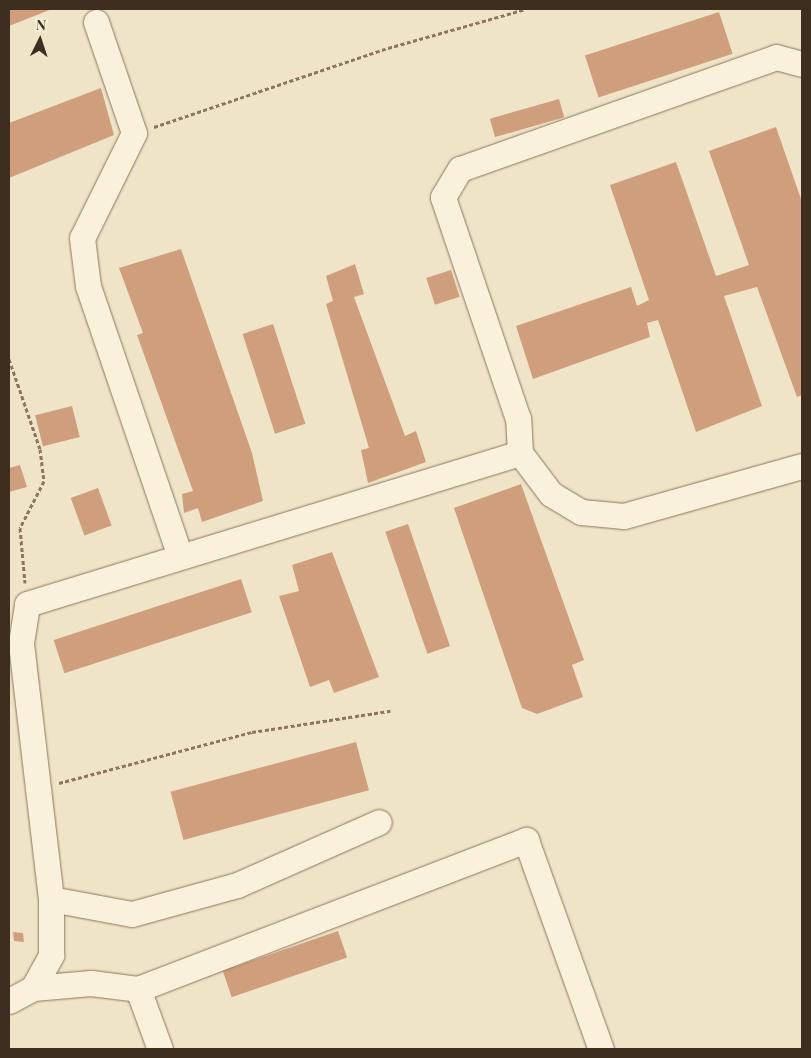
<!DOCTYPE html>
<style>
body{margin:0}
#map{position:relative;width:811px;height:1058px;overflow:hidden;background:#f0e4c8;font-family:"Playfair Display",serif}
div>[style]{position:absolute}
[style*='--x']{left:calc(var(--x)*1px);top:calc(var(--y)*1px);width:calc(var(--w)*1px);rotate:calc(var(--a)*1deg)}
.building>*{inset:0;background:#cf9f7d;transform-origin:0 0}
.path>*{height:3px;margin-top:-1.5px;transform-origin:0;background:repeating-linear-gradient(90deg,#8d765c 0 4px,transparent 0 6.5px)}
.roads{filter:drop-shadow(0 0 1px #8d765c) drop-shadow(0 0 1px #8d765c)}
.minor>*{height:25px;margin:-12.5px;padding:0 12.5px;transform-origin:12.5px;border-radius:12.5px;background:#faf1dc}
span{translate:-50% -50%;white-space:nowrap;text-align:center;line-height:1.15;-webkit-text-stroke:5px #f7eed8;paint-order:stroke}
.frame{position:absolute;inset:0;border:10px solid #3d2e20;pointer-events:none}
.north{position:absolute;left:15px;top:15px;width:50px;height:50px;-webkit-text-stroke:4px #f7eed8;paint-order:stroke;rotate:4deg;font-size:14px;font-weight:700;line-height:20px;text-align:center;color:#3d2e20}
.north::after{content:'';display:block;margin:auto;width:18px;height:22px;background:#3d2e20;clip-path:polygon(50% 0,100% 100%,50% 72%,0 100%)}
</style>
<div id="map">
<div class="building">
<div style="clip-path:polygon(9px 9px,52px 9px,9px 26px)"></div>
<div style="left:719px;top:12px;width:44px;height:141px;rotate:72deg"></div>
<div style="clip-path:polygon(101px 88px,114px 135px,9px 178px,9px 123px)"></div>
<div style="left:559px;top:99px;width:19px;height:72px;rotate:74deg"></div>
<div style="clip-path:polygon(776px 127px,802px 202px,802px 395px,797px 397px,757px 287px,724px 296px,762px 406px,696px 432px,658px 320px,647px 323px,650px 337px,533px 379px,516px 326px,631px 287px,637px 306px,649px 300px,610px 185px,676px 162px,716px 276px,749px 265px,709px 151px)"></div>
<div style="clip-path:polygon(181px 249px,252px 453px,263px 501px,202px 522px,198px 508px,184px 513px,182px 494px,193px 491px,137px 335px,143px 333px,119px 268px)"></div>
<div style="clip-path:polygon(355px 264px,364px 294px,354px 297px,405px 436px,416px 431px,426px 462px,368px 483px,361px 450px,369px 448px,326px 304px,333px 301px,326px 276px)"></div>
<div style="left:451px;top:270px;width:28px;height:26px;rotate:72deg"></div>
<div style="left:273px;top:324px;width:105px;height:32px;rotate:72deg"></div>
<div style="left:72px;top:406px;width:32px;height:38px;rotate:76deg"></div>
<div style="clip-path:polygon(20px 465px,27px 487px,9px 492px,9px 468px)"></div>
<div style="clip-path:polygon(521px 484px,584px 660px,572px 665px,583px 697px,537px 714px,522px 708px,454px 508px)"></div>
<div style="left:98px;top:488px;width:40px;height:29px;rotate:70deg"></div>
<div style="left:408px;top:524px;width:129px;height:24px;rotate:71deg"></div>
<div style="clip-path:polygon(332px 552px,379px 677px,334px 693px,329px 680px,310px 687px,279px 596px,299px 591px,292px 565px)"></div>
<div style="left:241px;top:579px;width:35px;height:197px;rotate:72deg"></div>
<div style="left:356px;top:742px;width:50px;height:192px;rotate:75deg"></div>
<div style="left:338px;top:931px;width:28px;height:122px;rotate:71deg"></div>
<div style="clip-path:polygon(13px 932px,23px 933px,24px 942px,14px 941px)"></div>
</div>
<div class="path">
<div style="--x:154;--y:127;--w:247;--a:-18.7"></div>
<div style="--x:388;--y:48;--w:143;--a:-15.8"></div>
<div style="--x:9;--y:359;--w:95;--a:71"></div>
<div style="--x:40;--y:449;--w:32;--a:83"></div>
<div style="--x:44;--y:481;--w:53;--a:117.1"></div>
<div style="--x:20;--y:528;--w:55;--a:84.8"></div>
<div style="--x:59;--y:783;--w:200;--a:-14.8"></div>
<div style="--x:252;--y:732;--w:140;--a:-8.7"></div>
</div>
<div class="roads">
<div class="minor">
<div style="--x:96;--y:22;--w:117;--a:71.1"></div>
<div style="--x:134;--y:133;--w:117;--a:116.3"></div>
<div style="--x:82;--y:238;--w:48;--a:82.9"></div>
<div style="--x:88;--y:286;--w:285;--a:71.2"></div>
<div style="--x:520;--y:453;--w:34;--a:-93"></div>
<div style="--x:518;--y:419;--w:234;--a:-108.7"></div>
<div style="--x:443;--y:197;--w:33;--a:-59"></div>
<div style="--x:460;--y:169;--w:335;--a:-19.5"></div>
<div style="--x:776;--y:57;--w:27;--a:15"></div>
<div style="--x:51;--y:899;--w:82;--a:10.5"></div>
<div style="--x:132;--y:914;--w:109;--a:-15.4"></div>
<div style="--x:237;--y:885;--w:155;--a:-23.9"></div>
<div style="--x:33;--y:988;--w:58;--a:-4.9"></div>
<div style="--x:91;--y:983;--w:47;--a:7.3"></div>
<div style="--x:138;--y:989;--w:64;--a:69.9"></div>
<div style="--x:138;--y:989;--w:416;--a:-21"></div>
<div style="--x:526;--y:840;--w:222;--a:70.3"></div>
<div style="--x:9;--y:1001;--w:27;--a:-28"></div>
<div style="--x:33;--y:988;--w:38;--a:-61"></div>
<div style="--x:51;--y:955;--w:56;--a:-90"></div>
<div style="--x:51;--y:899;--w:258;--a:-96.7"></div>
<div style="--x:21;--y:643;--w:39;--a:-81"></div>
<div style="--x:27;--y:604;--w:516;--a:-17.03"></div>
<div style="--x:520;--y:453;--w:51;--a:52.9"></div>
<div style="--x:551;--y:494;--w:35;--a:31"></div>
<div style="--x:581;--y:512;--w:43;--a:5.3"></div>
<div style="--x:624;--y:516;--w:185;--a:-15.7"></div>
</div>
</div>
<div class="frame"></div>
<div class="north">N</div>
</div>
